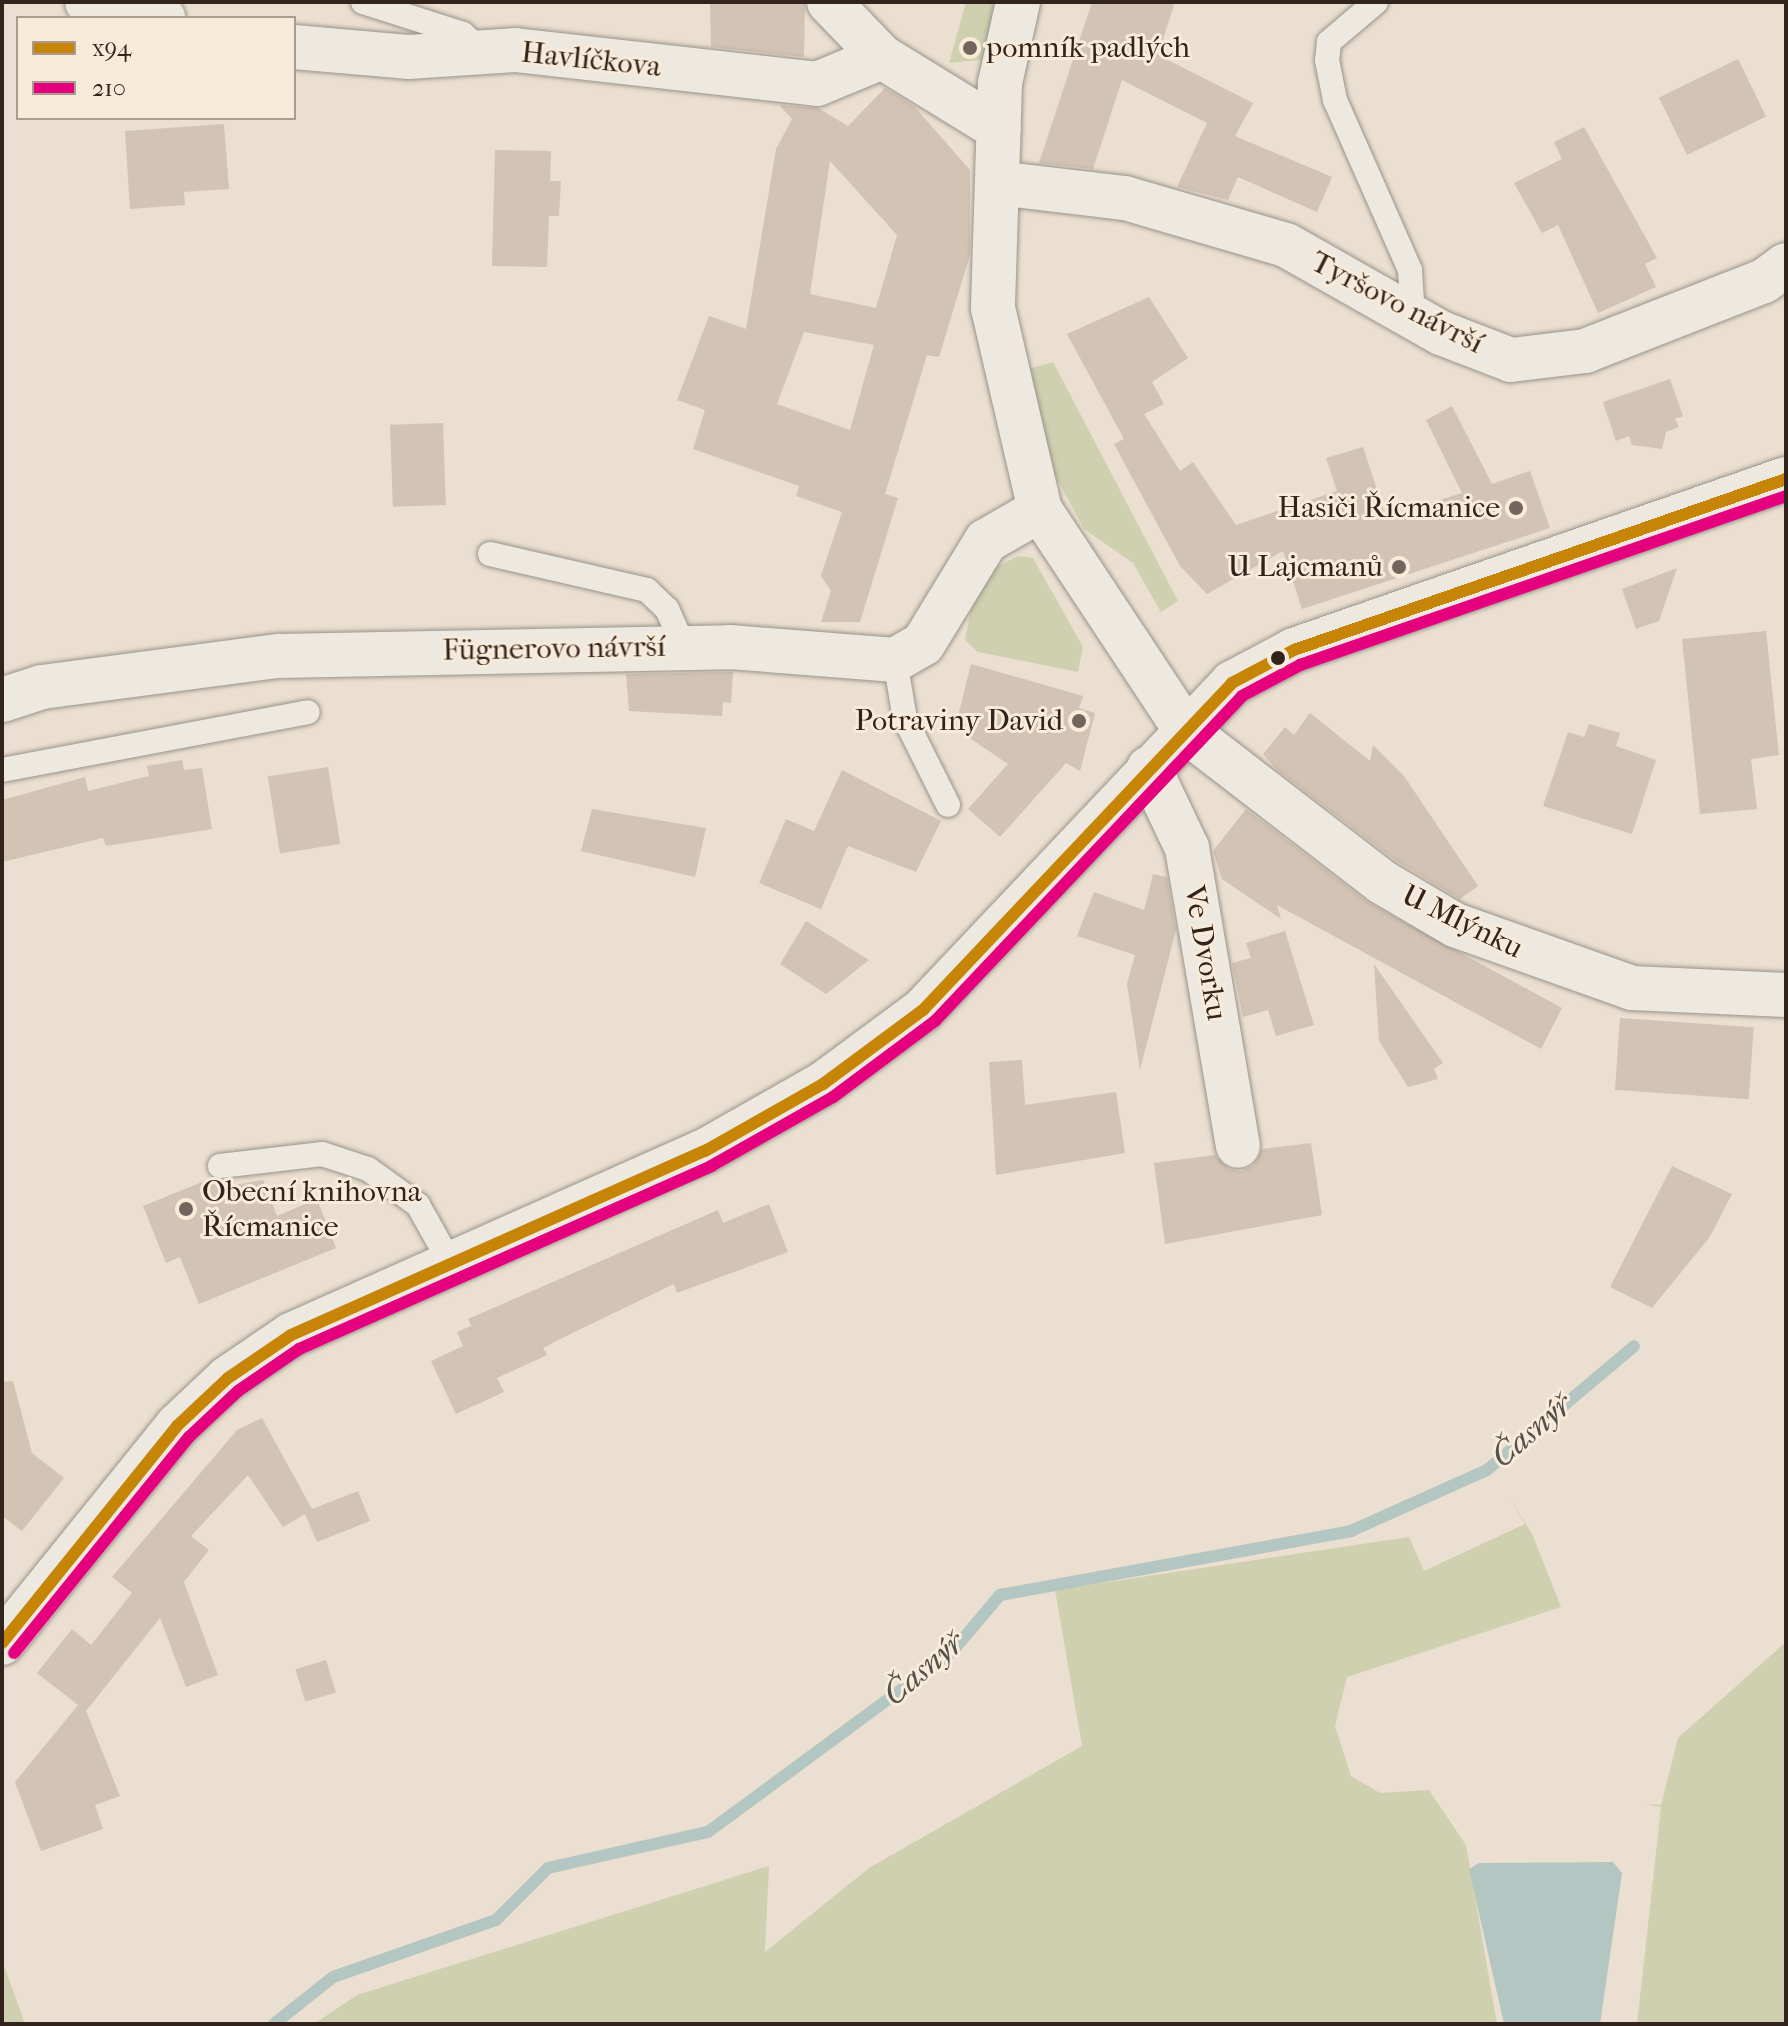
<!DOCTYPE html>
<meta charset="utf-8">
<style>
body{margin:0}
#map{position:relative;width:1788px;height:2026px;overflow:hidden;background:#eadfd0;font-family:"IM FELL French Canon",serif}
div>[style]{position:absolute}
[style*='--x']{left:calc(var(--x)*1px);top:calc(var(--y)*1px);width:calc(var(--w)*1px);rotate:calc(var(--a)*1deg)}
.green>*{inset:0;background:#cfd0b0}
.water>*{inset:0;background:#b4c6c1}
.stream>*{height:12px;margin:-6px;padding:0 6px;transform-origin:6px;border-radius:6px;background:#b4c6c1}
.building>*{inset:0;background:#d2c3b4;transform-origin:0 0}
.roads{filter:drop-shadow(0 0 2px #9a938a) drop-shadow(0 0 2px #9a938a)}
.service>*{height:24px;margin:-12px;padding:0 12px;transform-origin:12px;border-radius:12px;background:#ede8e0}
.minor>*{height:44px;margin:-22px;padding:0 22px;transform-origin:22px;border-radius:22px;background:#ede8e0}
.secondary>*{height:44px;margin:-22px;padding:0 22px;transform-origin:22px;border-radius:22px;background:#ede8e0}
.bus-1>*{height:12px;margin:-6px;padding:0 6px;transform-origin:6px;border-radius:6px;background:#c68507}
.bus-2>*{height:12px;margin:-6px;padding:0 6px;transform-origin:6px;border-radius:6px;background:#e5007d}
.dots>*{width:22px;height:22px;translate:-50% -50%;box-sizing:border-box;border:4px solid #f8ebd9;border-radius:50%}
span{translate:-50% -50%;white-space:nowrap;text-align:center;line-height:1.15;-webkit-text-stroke:6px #f8ebd9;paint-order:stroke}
.poi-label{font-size:30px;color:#32231d}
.left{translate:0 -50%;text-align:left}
.right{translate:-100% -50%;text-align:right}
.street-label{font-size:30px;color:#32231d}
.water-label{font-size:32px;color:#52514c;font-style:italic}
.frame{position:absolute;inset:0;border:4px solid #32231d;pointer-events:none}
.legend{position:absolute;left:16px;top:16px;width:280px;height:104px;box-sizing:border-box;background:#f8ebd9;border:2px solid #a99b8e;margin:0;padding:10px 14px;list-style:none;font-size:24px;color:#32231d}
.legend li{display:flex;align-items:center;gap:16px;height:40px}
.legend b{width:40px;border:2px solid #a99b8e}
</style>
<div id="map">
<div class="green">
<div style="clip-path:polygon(966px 2px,1001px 2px,991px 59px,949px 63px)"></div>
<div style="clip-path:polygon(1053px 362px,1178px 601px,1161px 612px,1133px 563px,1084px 529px,1039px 445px,1022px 371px)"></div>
<div style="clip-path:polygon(1018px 556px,1033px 558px,1083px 647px,1078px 672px,978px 652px,965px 640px,974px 592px,994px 568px)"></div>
<div style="clip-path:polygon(1507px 1494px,1526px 1524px,1533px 1536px,1561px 1607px,1347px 1677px,1335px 1726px,1351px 1776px,1380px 1793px,1429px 1790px,1466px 1845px,1497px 2024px,314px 2024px,357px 1995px,769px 1866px,765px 1952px,869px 1868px,1082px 1746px,1055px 1590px,1409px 1537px,1424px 1571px,1525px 1524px)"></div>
<div style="clip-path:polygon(1786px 1642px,1786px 2024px,1637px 2024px,1661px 1807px,1644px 1804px,1661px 1805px,1678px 1738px)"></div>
<div style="clip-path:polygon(2px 1960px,25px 2024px,2px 2024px)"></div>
</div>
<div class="water">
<div style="clip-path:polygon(1613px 1862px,1622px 1873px,1600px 2024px,1504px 2024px,1469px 1869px,1479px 1863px)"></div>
</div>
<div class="stream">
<div style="--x:274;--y:2024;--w:75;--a:-38.5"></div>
<div style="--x:333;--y:1977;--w:173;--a:-19.3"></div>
<div style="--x:496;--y:1920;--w:74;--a:-45"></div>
<div style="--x:548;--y:1868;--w:164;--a:-12.7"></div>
<div style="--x:708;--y:1832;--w:302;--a:-36.4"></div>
<div style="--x:951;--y:1653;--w:76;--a:-49.8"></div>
<div style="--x:1000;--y:1595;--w:357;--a:-10.3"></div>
<div style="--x:1351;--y:1531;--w:149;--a:-24.2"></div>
<div style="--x:1487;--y:1470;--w:192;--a:-40.1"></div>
</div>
<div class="building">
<div style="clip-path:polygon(710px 2px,805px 2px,804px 57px,711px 47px)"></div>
<div style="clip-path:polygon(1092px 2px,1175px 2px,1158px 55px,1253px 103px,1235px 136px,1332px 177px,1317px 212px,1238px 177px,1228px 200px,1177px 187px,1207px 123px,1122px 80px,1093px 169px,1039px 163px)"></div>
<div style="left:1738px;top:59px;width:64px;height:88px;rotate:64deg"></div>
<div style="clip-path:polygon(evenodd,885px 88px,914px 106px,970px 170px,970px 255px,939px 357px,927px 355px,885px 494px,898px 498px,860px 622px,821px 622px,831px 591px,821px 576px,842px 512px,796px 496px,799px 486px,693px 449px,705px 410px,677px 400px,709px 316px,746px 329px,776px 149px,792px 119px,779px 105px,818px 108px,848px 126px,885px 88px,830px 161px,897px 235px,876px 308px,810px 294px,830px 161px,885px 88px,804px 332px,874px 345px,850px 430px,777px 404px,804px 332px)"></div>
<div style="clip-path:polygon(224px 124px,229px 189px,184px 192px,185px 205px,130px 209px,125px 131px)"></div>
<div style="clip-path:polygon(1584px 127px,1657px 258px,1645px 264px,1656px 287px,1598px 313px,1558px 225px,1542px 233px,1514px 183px,1562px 159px,1554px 142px)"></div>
<div style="clip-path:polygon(495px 150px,551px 151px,550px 181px,561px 181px,559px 216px,549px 216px,547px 267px,492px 266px)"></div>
<div style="clip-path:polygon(1149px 297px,1188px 358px,1152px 382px,1164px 404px,1144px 414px,1180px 471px,1193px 462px,1236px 525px,1337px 491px,1326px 458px,1363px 447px,1386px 517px,1462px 493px,1426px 420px,1452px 406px,1492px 484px,1530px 471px,1550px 528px,1302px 609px,1283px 551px,1207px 594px,1180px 566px,1114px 444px,1124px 439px,1067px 334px)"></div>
<div style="clip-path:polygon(1670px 379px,1683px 416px,1675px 419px,1679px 427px,1666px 432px,1662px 449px,1632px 445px,1629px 436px,1616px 441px,1603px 402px)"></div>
<div style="left:443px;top:423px;width:82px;height:53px;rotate:88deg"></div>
<div style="clip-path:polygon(1677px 568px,1659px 621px,1636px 629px,1622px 589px)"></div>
<div style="clip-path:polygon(1766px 631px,1779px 755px,1751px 759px,1757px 809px,1700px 814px,1682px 639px)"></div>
<div style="clip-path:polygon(971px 664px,1083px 696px,1079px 708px,1095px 713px,1080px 771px,1066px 763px,1000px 837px,968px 809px,1008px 764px,955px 728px)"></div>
<div style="clip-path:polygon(733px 672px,731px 703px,723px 702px,722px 716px,629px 711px,626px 674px)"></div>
<div style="clip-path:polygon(1310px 713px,1370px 761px,1373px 745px,1404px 776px,1478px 886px,1460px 899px,1396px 861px,1276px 769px,1263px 754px,1285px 727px,1294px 735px)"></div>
<div style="clip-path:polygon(1589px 724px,1620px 733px,1616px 746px,1656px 760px,1632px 834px,1543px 806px,1568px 732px,1584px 737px)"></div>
<div style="clip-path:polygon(182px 760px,184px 770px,202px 768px,212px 829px,106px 846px,103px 838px,2px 862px,2px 800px,85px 777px,88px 791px,149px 776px,147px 766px)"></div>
<div style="left:328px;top:767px;width:78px;height:61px;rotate:81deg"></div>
<div style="clip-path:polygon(842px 770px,941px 821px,916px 872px,848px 846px,821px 909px,759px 883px,786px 819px,814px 831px)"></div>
<div style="clip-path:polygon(592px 809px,706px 828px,695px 877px,581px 851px)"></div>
<div style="clip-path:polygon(1246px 809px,1369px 903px,1562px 1008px,1541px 1049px,1277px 905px,1281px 919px,1222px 879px,1213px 851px)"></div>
<div style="clip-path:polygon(1153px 874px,1167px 877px,1176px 930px,1140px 1070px,1127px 984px,1135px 955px,1077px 936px,1094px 892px,1144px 910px)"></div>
<div style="clip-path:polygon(806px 921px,869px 960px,826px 994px,780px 964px)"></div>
<div style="clip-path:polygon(1285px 931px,1314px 1025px,1276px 1036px,1268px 1010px,1243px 1017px,1232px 963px,1251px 958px,1246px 943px)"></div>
<div style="clip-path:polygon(1374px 964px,1443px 1063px,1434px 1069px,1438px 1079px,1408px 1087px,1379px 1041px)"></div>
<div style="left:1620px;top:1018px;width:134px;height:72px;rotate:4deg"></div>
<div style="clip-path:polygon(1022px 1060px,1025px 1105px,1116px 1092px,1125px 1153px,996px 1175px,989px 1062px)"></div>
<div style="clip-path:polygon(1311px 1143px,1322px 1215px,1165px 1244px,1154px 1163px,1215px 1155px,1229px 1169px,1241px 1171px,1254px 1165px,1262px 1149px)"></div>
<div style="clip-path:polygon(1672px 1166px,1732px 1194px,1709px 1238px,1652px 1308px,1610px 1287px)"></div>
<div style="clip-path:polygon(212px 1178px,217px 1188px,263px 1180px,277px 1216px,317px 1199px,336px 1248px,199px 1304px,180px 1257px,166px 1263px,143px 1206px)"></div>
<div style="clip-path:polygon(769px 1204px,788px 1252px,677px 1293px,674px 1284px,560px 1339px,543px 1348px,547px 1355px,497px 1378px,504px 1392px,456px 1414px,431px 1361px,463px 1346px,457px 1332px,471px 1326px,468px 1319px,718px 1210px,723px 1223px)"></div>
<div style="clip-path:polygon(13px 1381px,32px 1453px,64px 1478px,22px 1531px,2px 1516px,2px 1382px)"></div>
<div style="clip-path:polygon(262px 1418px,312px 1509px,358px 1491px,370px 1521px,317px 1542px,305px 1514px,283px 1527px,248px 1475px,191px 1536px,209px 1550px,184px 1582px,218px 1675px,186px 1687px,160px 1618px,86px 1711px,120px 1796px,95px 1805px,103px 1829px,41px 1851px,15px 1782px,78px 1705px,37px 1673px,72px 1629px,91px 1645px,132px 1593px,112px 1577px,237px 1430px)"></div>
<div style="left:326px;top:1660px;width:34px;height:32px;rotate:73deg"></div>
</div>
<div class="roads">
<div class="service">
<div style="--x:363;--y:2;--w:105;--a:17.7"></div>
<div style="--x:463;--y:34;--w:25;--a:43"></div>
<div style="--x:1376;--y:2;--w:62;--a:139.6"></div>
<div style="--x:1329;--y:42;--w:18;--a:96"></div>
<div style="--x:1327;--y:60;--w:41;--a:78.7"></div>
<div style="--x:1335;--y:100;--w:186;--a:66.2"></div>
<div style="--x:1410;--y:270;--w:46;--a:86.3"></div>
<div style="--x:490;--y:554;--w:161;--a:12.9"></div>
<div style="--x:647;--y:590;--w:28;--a:44"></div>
<div style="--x:667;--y:609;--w:42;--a:65.9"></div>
<div style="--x:895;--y:660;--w:60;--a:80.4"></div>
<div style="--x:905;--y:719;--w:96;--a:63.4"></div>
<div style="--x:2;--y:770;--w:311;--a:-10.7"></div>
<div style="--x:220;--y:1166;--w:103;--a:-6.7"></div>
<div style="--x:322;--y:1154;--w:48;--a:18.1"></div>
<div style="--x:368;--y:1169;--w:62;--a:35.8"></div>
<div style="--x:418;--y:1205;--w:68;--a:60.8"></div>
</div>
<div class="minor">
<div style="--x:87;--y:2;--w:78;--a:11.9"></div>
<div style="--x:829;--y:2;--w:76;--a:46.1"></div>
<div style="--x:882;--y:57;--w:137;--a:31.6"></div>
<div style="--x:1018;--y:2;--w:83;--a:102.5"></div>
<div style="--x:1000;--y:83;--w:225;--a:91.8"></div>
<div style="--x:993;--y:308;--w:207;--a:76.9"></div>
<div style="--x:1040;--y:510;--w:265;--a:56.5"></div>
<div style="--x:1186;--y:731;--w:247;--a:37.6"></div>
<div style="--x:1382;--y:882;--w:85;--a:30.5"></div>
<div style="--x:1455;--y:925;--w:188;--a:19.6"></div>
<div style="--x:1632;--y:988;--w:154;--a:2.6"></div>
<div style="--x:294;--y:47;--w:114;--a:5"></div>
<div style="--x:408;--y:57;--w:107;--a:-3.7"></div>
<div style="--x:515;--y:50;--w:304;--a:6.4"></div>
<div style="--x:817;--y:84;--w:70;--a:-22.6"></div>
<div style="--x:997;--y:183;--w:129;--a:6.7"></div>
<div style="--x:1125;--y:198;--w:168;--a:16.3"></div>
<div style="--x:1286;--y:245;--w:178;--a:29.6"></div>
<div style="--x:1441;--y:333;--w:75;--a:21.1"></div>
<div style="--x:1511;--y:360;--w:75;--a:-6.9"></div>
<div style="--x:1585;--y:351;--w:192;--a:-21.4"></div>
<div style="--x:1764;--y:281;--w:27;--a:-36"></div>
<div style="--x:2;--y:700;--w:42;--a:-18"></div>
<div style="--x:42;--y:687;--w:239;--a:-7.5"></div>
<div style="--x:279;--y:656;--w:451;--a:-1.1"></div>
<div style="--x:730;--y:647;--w:166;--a:4.5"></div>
<div style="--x:895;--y:660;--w:32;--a:-30"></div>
<div style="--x:923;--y:644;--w:121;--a:-58.5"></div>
<div style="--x:986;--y:541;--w:62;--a:-29.9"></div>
<div style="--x:1149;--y:768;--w:89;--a:64.6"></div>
<div style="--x:1187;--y:848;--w:302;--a:80.3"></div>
</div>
<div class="secondary">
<div style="--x:2;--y:1643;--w:279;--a:-51.1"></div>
<div style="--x:177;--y:1426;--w:70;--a:-43.3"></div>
<div style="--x:228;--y:1378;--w:76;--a:-34.3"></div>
<div style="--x:291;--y:1335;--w:453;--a:-24"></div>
<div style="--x:705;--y:1151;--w:136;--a:-29.6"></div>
<div style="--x:823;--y:1084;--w:124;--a:-36.5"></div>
<div style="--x:923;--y:1010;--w:450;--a:-46.6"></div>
<div style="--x:1232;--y:683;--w:70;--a:-28"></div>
<div style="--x:1294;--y:650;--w:521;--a:-19.17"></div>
</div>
</div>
<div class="bus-1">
<div style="--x:2;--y:1643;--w:279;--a:-51.1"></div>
<div style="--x:177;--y:1426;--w:70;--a:-43.3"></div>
<div style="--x:228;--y:1378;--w:76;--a:-34.3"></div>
<div style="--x:291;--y:1335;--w:453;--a:-24"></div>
<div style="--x:705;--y:1151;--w:136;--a:-29.6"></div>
<div style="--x:823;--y:1084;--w:124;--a:-36.5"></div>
<div style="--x:923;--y:1010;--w:450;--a:-46.6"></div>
<div style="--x:1232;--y:683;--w:70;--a:-28"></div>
<div style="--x:1294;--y:650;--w:521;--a:-19.17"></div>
</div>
<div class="bus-2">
<div style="--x:14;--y:1653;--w:278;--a:-51"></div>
<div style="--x:189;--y:1437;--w:67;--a:-43.2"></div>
<div style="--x:238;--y:1391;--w:74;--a:-34.5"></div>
<div style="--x:299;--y:1349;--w:451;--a:-23.9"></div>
<div style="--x:711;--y:1166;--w:140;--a:-29.5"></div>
<div style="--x:833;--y:1097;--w:127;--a:-36.7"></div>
<div style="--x:935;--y:1021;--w:447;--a:-46.6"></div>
<div style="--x:1242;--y:696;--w:66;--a:-28.1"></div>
<div style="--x:1300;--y:665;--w:515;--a:-19.17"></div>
</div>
<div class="dots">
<div style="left:970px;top:48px;background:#72655c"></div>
<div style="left:1516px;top:508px;background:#72655c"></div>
<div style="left:1399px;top:567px;background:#72655c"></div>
<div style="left:1278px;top:658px;background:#32231d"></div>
<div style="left:1079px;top:721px;background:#72655c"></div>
<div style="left:186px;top:1209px;background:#72655c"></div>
</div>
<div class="poi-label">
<span class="left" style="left:986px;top:48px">pomník padlých</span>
<span class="right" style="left:1500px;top:508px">Hasiči Řícmanice</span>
<span class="right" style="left:1383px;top:567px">U Lajcmanů</span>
<span class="right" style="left:1063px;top:721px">Potraviny David</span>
<span class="left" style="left:202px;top:1209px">Obecní knihovna<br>Řícmanice</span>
</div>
<div class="street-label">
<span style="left:591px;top:60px;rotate:6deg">Havlíčkova</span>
<span style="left:1397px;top:303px;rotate:27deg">Tyršovo návrší</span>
<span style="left:554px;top:649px;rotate:-1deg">Fügnerovo návrší</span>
<span style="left:1462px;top:922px;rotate:26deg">U Mlýnku</span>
<span style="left:1205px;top:953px;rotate:80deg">Ve Dvorku</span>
</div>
<div class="water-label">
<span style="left:1532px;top:1431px;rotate:-40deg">Časnýř</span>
<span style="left:924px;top:1669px;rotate:-40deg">Časnýř</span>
</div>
<div class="frame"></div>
<ul class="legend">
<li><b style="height:10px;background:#c68507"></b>x94</li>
<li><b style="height:10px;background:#e5007d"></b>210</li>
</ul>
</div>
